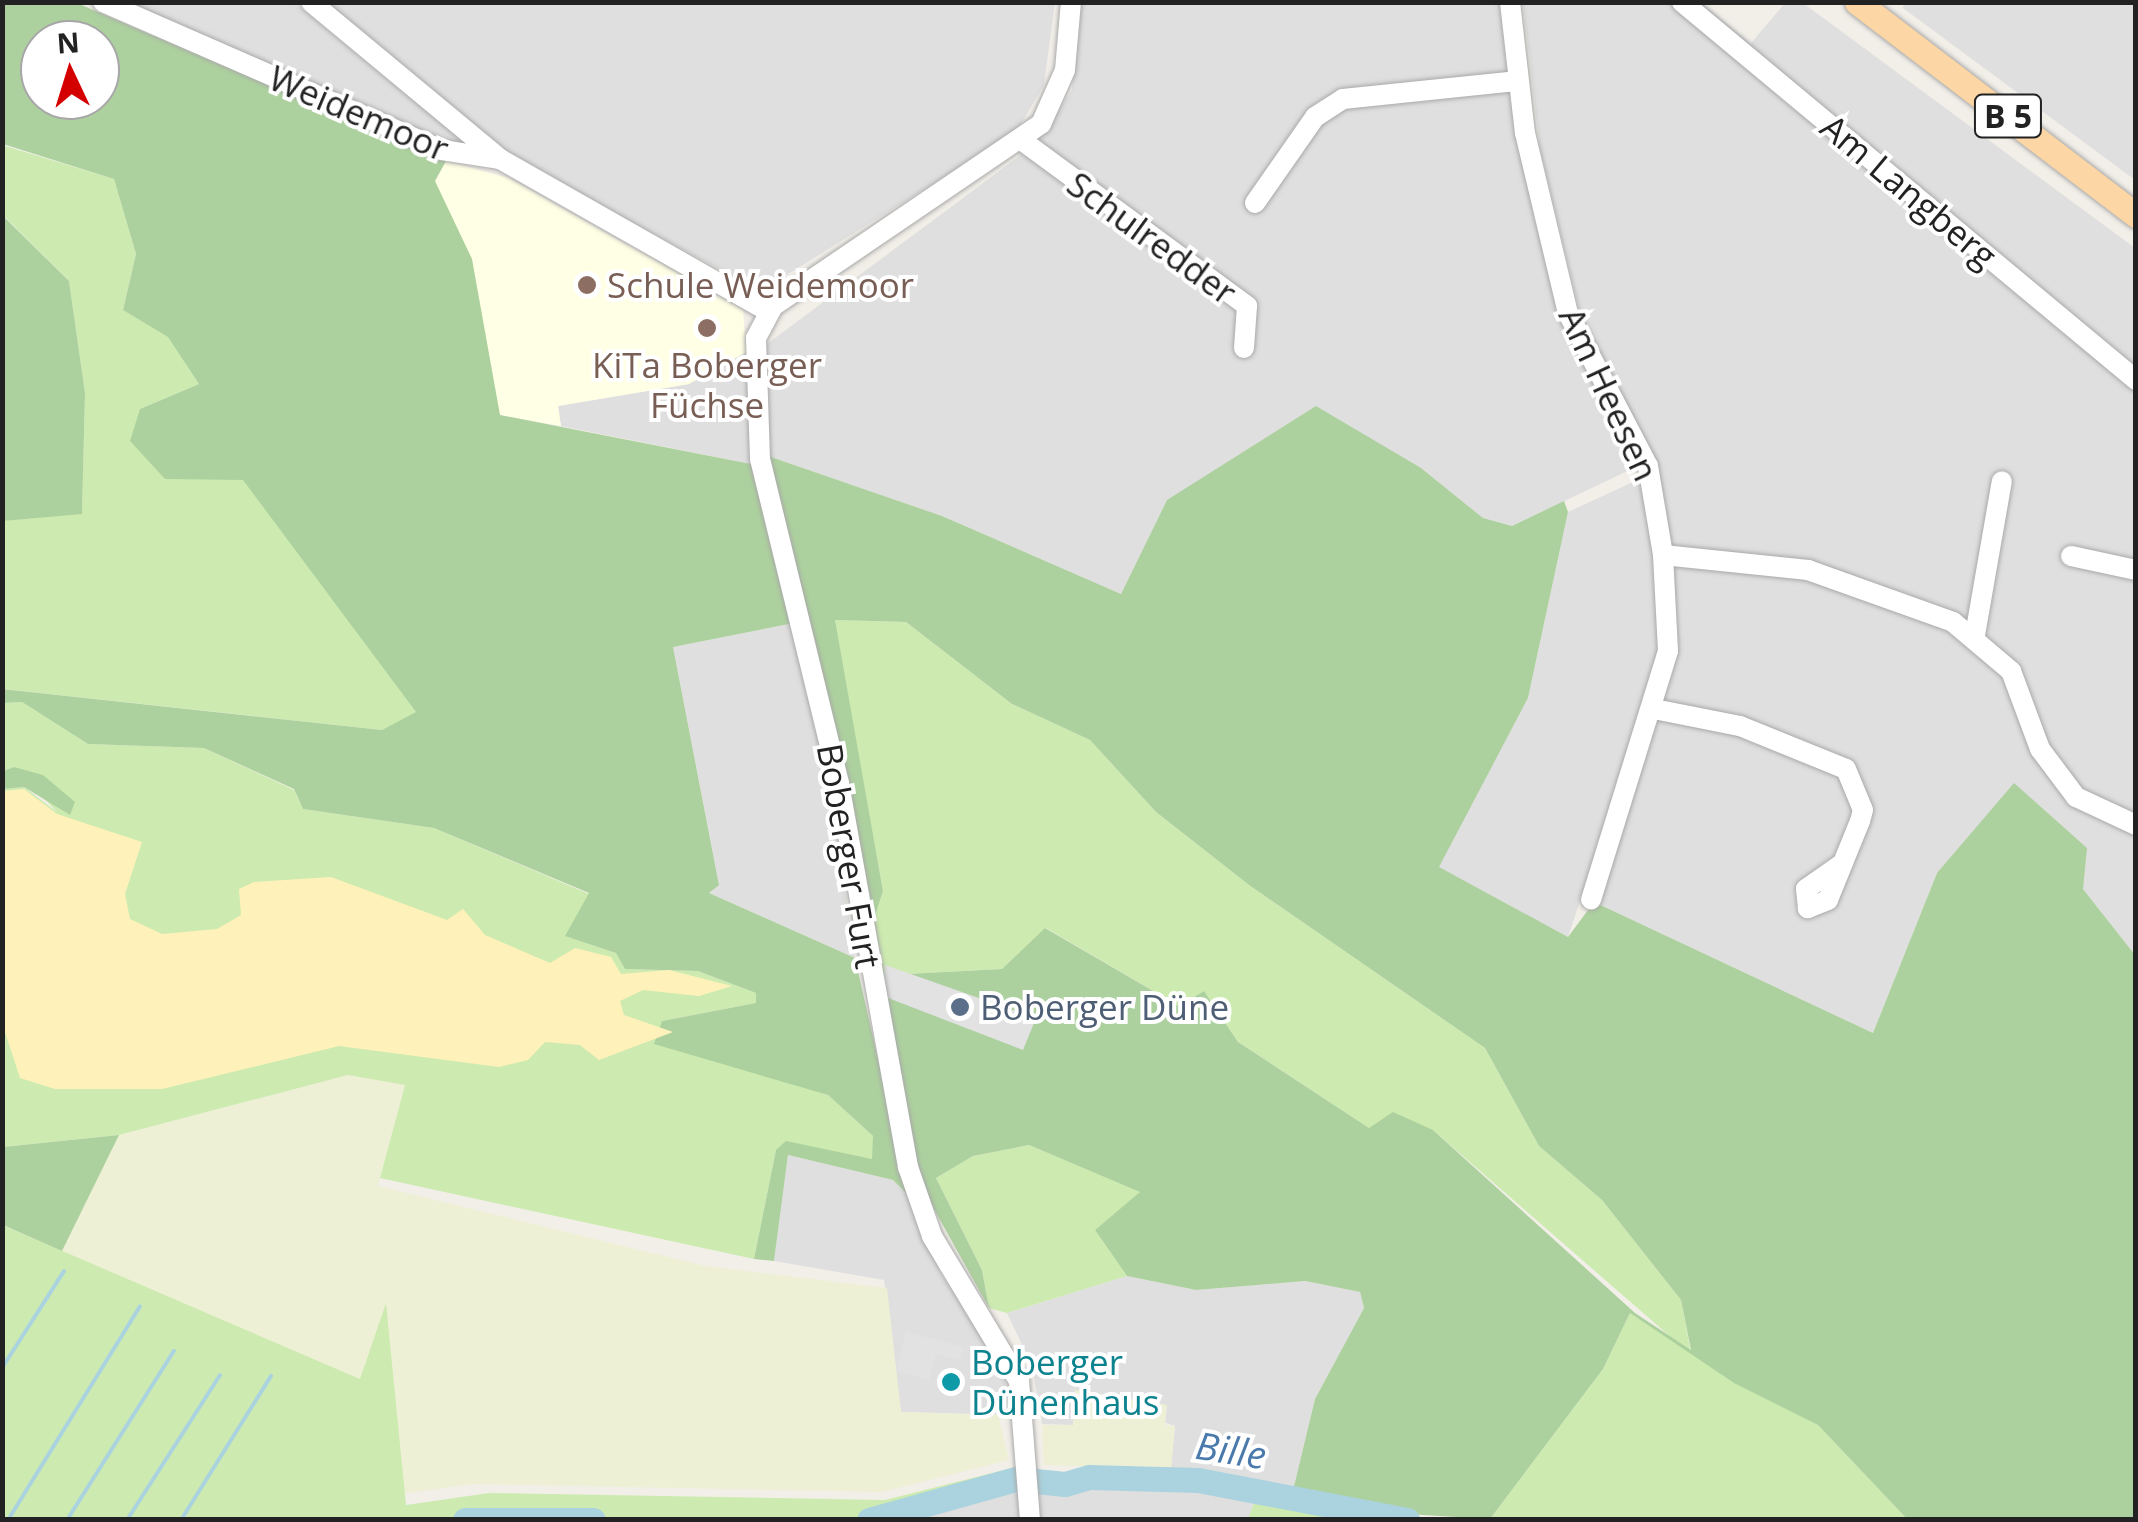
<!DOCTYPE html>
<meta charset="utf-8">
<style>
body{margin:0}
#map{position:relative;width:2138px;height:1522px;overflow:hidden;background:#f2efe9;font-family:"Open Sans",sans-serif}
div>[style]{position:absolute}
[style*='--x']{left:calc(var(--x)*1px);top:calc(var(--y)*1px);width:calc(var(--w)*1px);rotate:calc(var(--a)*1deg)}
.residential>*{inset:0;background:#e0dfdf}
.education>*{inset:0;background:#ffffe5}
.farmland>*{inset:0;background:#eef0d5}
.grass>*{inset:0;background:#cdebb0}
.forest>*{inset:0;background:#add19e}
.sand>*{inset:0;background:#fff1ba}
.parking>*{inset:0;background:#e2e2e2}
.stream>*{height:4px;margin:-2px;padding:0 2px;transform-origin:2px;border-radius:2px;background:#aad3df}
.river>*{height:25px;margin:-12.5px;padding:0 12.5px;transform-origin:12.5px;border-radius:12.5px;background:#aad3df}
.roads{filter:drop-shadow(0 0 2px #a9a9a9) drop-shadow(0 0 2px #a9a9a9)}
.minor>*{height:20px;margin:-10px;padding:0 10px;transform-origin:10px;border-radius:10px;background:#fff}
.major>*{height:25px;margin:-12.5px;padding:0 12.5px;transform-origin:12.5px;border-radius:12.5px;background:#fcd6a4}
.dots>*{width:28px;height:28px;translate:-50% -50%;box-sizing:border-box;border:5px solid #fff;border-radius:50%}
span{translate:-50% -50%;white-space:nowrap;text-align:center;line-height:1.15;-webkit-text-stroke:8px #fff;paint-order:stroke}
.shield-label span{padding:2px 8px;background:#fff;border:2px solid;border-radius:8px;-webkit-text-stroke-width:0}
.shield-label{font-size:32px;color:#222;font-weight:700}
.street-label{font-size:35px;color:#222}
.education-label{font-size:35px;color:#785e54}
.left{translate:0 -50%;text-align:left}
.service-label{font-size:35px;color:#4e5e75}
.culture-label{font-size:35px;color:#0d838f}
.water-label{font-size:38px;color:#4a7aab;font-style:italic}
.frame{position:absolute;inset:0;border:5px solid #222;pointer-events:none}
.north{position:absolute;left:20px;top:20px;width:100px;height:100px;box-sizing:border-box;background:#fff;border:2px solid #a7a7a7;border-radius:50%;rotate:356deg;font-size:28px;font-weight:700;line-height:40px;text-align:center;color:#222}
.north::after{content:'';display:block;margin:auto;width:35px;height:45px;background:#d40000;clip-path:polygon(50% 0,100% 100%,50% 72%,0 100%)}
</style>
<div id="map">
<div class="residential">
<div style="clip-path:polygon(1055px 2px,1044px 85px,1016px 132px,761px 291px,492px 148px,320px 3px)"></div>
<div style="clip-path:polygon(93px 3px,295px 3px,477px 153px)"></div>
<div style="clip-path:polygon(1081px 3px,1502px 3px,1511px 96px,1554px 298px,1638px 466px,1512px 526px,1483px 518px,1421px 468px,1167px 500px,1121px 594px,942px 516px,768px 456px,763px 347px,1038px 142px,1072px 90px)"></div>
<div style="clip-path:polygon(1523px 3px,1702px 3px,1751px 43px,1785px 3px,1803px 3px,2135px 248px,2135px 955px,2083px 889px,1937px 873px,1873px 1033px,1594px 902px,1674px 654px,1670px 548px,1647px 445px,1581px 316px,1540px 148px)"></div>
<div style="clip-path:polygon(1904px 3px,2135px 3px,2135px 180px,1903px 8px)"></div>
<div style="clip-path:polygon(746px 352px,751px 464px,561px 426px,558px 406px,689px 384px)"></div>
<div style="clip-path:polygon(1644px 477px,1655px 518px,1662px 654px,1568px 937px,1438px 867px,1528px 698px,1568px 512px)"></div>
<div style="clip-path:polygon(794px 623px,830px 790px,855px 958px,709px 893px,719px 884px,673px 647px)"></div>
<div style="clip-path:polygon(788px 1155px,893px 1180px,909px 1196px,940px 1273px,997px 1356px,1015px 1415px,901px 1412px,884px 1280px,774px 1261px)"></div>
<div style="clip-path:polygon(1127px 1276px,1196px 1290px,1305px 1281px,1360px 1292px,1364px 1308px,1315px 1399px,1289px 1507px,1254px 1503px,1248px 1520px,889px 1520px,1001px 1493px,1169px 1485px,1175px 1426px,1075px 1391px,1073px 1425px,1042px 1424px,1032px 1366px,1007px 1313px)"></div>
</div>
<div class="education">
<div style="clip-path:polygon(446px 161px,508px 178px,743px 310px,746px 352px,689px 384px,558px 406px,561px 426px,500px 415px,435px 181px)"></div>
</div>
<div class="farmland">
<div style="clip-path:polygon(348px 1075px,405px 1084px,378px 1186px,705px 1266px,887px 1288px,901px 1412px,998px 1415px,1009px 1460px,882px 1492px,473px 1484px,401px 1494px,386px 1306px,360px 1380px,62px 1251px,119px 1135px)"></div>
<div style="clip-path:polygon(1075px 1390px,1167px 1405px,1165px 1425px,1175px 1426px,1171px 1469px,1044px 1465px,1042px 1425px,1073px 1425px)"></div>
</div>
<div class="grass">
<div style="clip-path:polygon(2px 145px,114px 179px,136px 254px,123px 310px,168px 336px,199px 384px,140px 409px,165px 478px,243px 479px,417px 713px,382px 730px,3px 689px,3px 521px,82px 513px,85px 393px,69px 281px,3px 215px)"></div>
<div style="clip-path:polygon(834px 620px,906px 622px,1012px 704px,1090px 740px,1156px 812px,1249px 885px,1485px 1048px,1539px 1146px,1602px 1200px,1681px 1300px,1691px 1353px,1818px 1425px,1907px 1519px,1490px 1519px,1603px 1369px,1630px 1313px,1673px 1339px,1433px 1130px,1369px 1128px,1238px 1042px,1204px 991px,1179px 1006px,1046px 928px,1002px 969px,907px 974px,881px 994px,871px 928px,883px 891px)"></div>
<div style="clip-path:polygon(22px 702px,88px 744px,204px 748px,294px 790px,303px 809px,434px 828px,589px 894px,566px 936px,616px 953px,626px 969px,698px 971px,756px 993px,757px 1003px,662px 1021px,749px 1070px,828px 1095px,873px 1136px,873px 1160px,776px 1150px,754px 1259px,380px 1178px,405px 1085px,348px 1075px,119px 1135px,3px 1147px,3px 789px,24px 787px,57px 812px,14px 767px,3px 771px,3px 703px)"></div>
<div style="clip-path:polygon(1029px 1145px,1141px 1192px,1095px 1230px,1127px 1276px,1007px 1313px,989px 1308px,982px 1270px,936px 1178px,973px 1156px)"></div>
<div style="clip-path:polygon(2px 1225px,360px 1379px,386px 1303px,406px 1505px,489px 1493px,885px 1500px,1012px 1468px,1017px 1491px,889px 1520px,3px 1519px)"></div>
<div style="clip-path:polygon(1254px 1503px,1289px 1507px,1387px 1519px,1248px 1519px)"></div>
</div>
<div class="forest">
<div style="clip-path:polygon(evenodd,3px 3px,77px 3px,446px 161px,435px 181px,472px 259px,500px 415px,751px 464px,794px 623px,673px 647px,719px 885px,709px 893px,855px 958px,909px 1196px,893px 1180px,788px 1155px,774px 1261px,754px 1259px,776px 1150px,786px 1141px,872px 1159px,873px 1136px,828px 1095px,654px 1044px,662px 1021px,756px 1003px,756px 993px,698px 971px,625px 969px,616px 953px,565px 936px,589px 893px,434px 828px,303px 809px,294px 789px,204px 748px,88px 744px,22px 702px,3px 703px,2px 689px,382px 730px,416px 712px,243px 480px,165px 479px,130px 441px,140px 409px,199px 384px,168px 337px,123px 310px,136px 254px,114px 179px,3px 144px,3px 3px,40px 40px,100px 40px,100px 100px,40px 100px,40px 40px)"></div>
<div style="clip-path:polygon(2px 215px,69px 281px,85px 393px,82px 514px,3px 521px)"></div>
<div style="clip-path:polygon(1316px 406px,1421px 468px,1483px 518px,1512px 526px,1564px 501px,1568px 512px,1528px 698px,1439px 867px,1568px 937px,1594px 902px,1873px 1033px,1937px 873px,2014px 783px,2087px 848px,2083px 889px,2135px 955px,2135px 1519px,1907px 1519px,1818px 1425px,1734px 1383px,1630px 1313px,1603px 1369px,1490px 1519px,1289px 1507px,1315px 1399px,1364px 1308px,1360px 1292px,1305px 1281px,1196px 1290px,1127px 1276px,1095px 1230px,1140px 1192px,1029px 1145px,973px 1156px,936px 1178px,982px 1270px,989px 1308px,924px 1191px,881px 994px,907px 974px,1002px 969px,1045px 928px,1179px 1006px,1204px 991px,1238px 1042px,1369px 1128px,1393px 1112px,1433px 1130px,1635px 1313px,1691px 1350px,1681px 1300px,1602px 1200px,1539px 1146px,1485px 1048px,1249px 885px,1156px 812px,1090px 740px,1012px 704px,906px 622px,835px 620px,883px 891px,871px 928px,768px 456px,942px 516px,1121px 594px,1167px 500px)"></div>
<div style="clip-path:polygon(14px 767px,43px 775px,75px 802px,70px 815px,24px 787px,3px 789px,3px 771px)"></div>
<div style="clip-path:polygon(119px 1135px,62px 1251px,3px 1225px,3px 1147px)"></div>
</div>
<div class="sand">
<div style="clip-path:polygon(24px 789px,57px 814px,142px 842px,125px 894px,130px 919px,162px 934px,217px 929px,241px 915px,239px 889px,254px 882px,331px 877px,447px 920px,463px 909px,485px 935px,550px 963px,575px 948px,611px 957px,621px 974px,669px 970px,732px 986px,699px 996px,643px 990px,620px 1001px,624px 1015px,673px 1032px,599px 1060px,580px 1045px,545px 1042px,528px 1060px,499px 1067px,339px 1046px,162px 1089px,55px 1089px,20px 1078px,3px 1026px,3px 791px)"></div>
</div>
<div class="parking">
<div style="clip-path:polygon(885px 965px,1036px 1018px,1023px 1050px,883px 996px)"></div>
<div style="clip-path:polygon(906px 1332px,964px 1347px,960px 1360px,936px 1354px,929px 1380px,896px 1371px)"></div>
</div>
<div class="stream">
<div style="--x:2;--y:1368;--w:115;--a:-57.4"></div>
<div style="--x:8;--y:1520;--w:251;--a:-58.3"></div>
<div style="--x:67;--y:1520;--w:200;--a:-57.7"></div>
<div style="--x:127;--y:1520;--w:172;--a:-57.3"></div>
<div style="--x:181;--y:1520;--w:170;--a:-58"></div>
</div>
<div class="river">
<div style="--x:465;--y:1520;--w:128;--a:0"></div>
<div style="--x:869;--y:1520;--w:153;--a:-15.6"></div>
<div style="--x:1016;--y:1479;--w:49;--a:5.8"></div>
<div style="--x:1065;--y:1484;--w:26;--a:-16"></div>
<div style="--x:1090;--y:1477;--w:108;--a:1.6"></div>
<div style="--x:1198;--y:1480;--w:213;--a:10.8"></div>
</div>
<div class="roads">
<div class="minor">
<div style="--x:103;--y:2;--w:370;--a:23.6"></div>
<div style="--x:442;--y:150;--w:59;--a:8.8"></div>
<div style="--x:500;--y:159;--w:308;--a:29.6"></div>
<div style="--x:311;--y:2;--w:246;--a:39.7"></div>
<div style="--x:1510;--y:2;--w:132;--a:83.5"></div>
<div style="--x:1525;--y:133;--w:185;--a:76.6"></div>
<div style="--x:1568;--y:313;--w:173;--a:62.4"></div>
<div style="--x:1648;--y:466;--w:90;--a:80.4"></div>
<div style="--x:1663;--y:555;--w:96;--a:87"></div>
<div style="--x:1668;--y:651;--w:260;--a:107.2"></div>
<div style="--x:1682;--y:2;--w:591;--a:39.78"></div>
<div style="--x:1024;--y:142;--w:277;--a:36.3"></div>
<div style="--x:1247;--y:306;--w:42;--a:94.1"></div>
<div style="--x:1255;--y:203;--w:105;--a:-55.1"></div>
<div style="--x:1315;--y:117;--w:33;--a:-33"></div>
<div style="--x:1343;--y:99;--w:176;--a:-5.9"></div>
<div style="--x:1663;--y:555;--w:146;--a:5.9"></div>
<div style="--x:1808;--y:570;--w:154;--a:19.7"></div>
<div style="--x:1953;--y:622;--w:76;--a:40.2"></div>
<div style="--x:2011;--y:671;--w:83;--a:69.6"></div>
<div style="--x:2040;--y:749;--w:60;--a:53.1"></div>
<div style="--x:2076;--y:797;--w:66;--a:25"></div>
<div style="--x:2071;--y:556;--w:66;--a:12.2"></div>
<div style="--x:1975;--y:635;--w:156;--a:-80.1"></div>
<div style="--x:1654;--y:709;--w:88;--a:11.2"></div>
<div style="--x:1740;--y:726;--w:114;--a:22.1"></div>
<div style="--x:1846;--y:769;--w:44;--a:67.5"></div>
<div style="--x:1863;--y:810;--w:11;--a:105"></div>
<div style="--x:1860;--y:821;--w:85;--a:112.1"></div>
<div style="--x:1828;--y:900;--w:22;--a:158"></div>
<div style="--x:1808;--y:908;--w:19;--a:-96"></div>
<div style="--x:1806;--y:889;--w:45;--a:-35.1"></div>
<div style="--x:1030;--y:1520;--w:139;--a:-94.5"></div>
<div style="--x:1019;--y:1381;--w:169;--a:-121"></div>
<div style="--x:932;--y:1236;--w:73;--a:-109.2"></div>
<div style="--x:908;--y:1167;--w:390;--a:-100.2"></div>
<div style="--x:839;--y:783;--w:333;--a:-103.7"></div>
<div style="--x:760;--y:459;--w:121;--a:-91.9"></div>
<div style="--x:756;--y:338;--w:36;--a:-62"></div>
<div style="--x:773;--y:306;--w:324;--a:-34.2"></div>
<div style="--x:1041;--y:124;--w:59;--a:-66"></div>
<div style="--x:1065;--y:70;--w:68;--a:-85"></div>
</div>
<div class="major">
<div style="--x:1857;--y:2;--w:351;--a:37.4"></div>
</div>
</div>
<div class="dots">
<div style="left:587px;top:285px;background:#8d6e63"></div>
<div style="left:707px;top:328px;background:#8d6e63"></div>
<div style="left:960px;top:1007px;background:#5c6f8a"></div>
<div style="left:951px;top:1382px;background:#0f9aa8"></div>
</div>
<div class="shield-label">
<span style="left:2008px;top:116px">B 5</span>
</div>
<div class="street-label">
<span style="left:359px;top:113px;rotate:23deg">Weidemoor</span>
<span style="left:1909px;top:191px;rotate:40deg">Am Langberg</span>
<span style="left:1152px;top:238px;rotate:36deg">Schulredder</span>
<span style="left:1609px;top:394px;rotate:65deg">Am Heesen</span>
<span style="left:849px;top:856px;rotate:80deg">Boberger Furt</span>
</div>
<div class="education-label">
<span class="left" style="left:607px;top:285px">Schule Weidemoor</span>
<span style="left:707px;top:385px">KiTa Boberger<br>Füchse</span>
</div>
<div class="service-label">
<span class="left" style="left:980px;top:1007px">Boberger Düne</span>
</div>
<div class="culture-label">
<span class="left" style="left:971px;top:1382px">Boberger<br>Dünenhaus</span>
</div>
<div class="water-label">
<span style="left:1231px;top:1450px;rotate:9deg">Bille</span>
</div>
<div class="frame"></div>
<div class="north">N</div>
</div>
